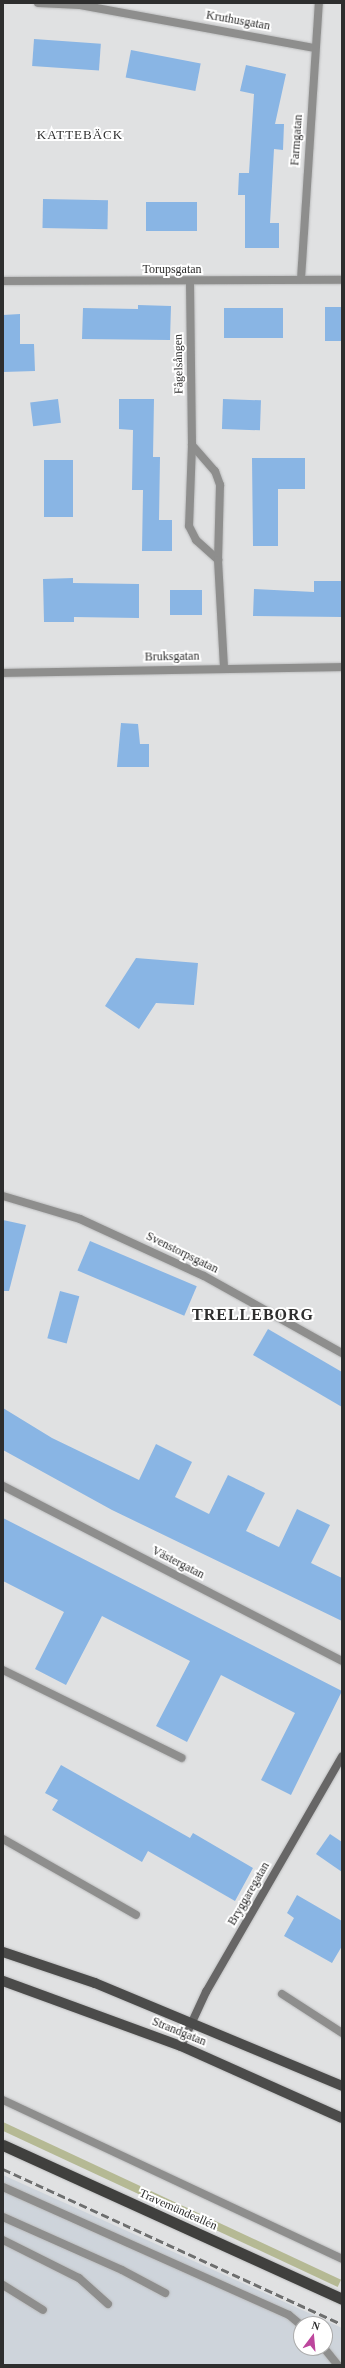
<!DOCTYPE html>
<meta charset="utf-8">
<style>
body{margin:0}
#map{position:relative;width:345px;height:2368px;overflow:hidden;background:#e0e1e2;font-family:"Times New Roman",serif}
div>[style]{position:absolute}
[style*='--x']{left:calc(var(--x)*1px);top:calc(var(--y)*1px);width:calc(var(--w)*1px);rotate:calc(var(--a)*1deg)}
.built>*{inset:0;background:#ced4db}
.green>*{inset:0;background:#b5b994;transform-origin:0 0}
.building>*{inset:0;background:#89b5e4;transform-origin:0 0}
.roads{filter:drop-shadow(0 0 1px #bcbdbe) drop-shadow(0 0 1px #bcbdbe)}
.service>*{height:8px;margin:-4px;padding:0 4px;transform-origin:4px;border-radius:4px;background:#8e8e8d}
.minor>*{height:8px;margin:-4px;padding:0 4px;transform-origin:4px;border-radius:4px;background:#8e8e8d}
.tertiary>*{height:8px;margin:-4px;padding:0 4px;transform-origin:4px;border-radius:4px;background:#8e8e8d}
.secondary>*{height:8px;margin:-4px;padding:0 4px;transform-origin:4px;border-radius:4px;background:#676666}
.primary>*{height:10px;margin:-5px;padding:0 5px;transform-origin:5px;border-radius:5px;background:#4b4b4a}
.trunk>*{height:11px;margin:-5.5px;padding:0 5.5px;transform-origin:5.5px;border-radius:5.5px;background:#40403e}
.rail>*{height:3px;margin-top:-1.5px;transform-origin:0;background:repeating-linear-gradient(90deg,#6d6e6e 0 8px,transparent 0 12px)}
span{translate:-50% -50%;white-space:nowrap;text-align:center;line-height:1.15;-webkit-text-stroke:4px #fff;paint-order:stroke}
.street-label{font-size:12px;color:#2e2e2e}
.neighbourhood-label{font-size:13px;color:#2e2e2e;letter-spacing:1px}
.district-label{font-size:16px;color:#2e2e2e;font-weight:700;letter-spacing:1px}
.frame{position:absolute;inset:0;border:4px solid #2e2e2e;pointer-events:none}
.north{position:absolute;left:293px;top:2316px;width:40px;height:40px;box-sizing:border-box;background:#fff;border:1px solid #ababab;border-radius:50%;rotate:16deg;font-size:11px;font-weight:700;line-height:16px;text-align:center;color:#2e2e2e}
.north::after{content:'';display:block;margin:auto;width:14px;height:18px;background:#bd469d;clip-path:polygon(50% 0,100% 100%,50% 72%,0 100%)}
</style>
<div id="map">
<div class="built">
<div style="clip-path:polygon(evenodd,3px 2175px,342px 2328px,342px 2365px,3px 2365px,3px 2175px,301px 2324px,325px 2324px,325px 2348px,301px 2348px,301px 2324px)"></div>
</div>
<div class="green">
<div style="left:3px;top:2122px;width:373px;height:8px;rotate:25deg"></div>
</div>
<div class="building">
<div style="left:34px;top:39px;width:67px;height:27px;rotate:4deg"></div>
<div style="left:131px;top:50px;width:71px;height:28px;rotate:11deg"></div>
<div style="clip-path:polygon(246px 65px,286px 74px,275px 124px,284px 124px,283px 150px,274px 149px,270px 223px,279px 223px,279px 248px,245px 248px,245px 195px,238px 195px,239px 173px,249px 173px,254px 94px,240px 91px)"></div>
<div style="left:43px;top:199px;width:65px;height:29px;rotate:1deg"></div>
<div style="left:146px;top:202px;width:51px;height:29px"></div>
<div style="clip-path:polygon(138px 305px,171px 306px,170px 340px,82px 339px,83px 308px,138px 309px)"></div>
<div style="left:325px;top:307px;width:17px;height:34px"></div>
<div style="left:224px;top:308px;width:59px;height:30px"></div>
<div style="clip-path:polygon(20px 314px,20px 344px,34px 344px,35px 371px,3px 372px,3px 315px)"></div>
<div style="left:58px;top:399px;width:24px;height:28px;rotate:83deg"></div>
<div style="clip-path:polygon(119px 399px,154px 399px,153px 457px,160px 457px,159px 520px,172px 520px,172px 551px,142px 551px,143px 490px,132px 490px,133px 430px,119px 429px)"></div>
<div style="left:223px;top:399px;width:38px;height:30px;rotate:2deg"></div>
<div style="clip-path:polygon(252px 458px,305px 458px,305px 489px,278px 489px,278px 546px,253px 546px)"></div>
<div style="left:44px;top:460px;width:29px;height:57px"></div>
<div style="clip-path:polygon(73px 578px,73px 583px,139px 584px,139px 618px,74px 617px,74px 622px,44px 622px,43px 579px)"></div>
<div style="clip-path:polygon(314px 581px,342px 581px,342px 617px,253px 616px,254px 589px,314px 592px)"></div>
<div style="left:170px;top:590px;width:32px;height:25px"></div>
<div style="clip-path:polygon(121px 723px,138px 724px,140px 744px,149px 744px,149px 767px,117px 767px)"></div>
<div style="clip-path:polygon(136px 958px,198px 963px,194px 1005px,156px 1003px,139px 1029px,105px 1006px)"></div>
<div style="clip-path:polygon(3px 1220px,26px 1225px,9px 1291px,3px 1291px)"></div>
<div style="left:90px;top:1241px;width:116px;height:32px;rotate:23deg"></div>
<div style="left:60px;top:1291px;width:20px;height:49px;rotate:15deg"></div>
<div style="clip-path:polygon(268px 1329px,342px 1372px,342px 1407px,253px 1355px)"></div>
<div style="clip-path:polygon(3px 1408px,52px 1438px,139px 1480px,156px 1444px,192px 1462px,175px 1497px,209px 1514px,228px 1475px,265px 1493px,246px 1531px,279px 1547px,297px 1509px,330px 1525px,311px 1563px,342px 1578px,342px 1621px,112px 1510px,3px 1450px)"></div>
<div style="clip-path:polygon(3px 1518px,342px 1691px,291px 1795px,261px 1780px,295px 1713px,221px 1675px,187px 1742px,156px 1726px,190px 1661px,102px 1616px,66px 1685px,35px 1669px,64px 1612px,3px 1581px)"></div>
<div style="clip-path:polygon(61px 1765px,190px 1838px,193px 1833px,253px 1868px,235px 1901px,148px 1851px,142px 1862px,52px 1810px,58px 1800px,45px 1793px)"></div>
<div style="clip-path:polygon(330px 1834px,342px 1842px,342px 1872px,316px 1854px)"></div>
<div style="clip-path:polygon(297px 1895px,342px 1921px,342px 1946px,332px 1963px,284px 1936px,294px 1918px,287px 1913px)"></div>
</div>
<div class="roads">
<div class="service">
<div style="--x:3;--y:1670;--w:199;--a:26.2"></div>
<div style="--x:3;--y:1839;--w:153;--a:29.7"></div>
<div style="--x:3;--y:2100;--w:374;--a:25.1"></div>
<div style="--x:3;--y:2217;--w:130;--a:24"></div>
<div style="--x:122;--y:2270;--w:49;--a:28.1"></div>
<div style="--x:3;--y:2240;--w:85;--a:26.6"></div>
<div style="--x:79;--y:2278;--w:39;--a:42"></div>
<div style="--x:3;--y:2285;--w:47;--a:32"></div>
</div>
<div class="minor">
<div style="--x:38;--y:3;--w:42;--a:2.7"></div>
<div style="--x:80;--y:5;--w:239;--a:10.4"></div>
<div style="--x:301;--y:279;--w:277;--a:-86.3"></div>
<div style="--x:3;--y:281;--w:339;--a:-0.2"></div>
<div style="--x:190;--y:282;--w:163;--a:89.3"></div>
<div style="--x:192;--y:445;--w:81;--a:92.1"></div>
<div style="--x:189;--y:526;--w:16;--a:63"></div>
<div style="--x:196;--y:540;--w:30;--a:42"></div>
<div style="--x:192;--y:445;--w:35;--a:49"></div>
<div style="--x:215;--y:471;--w:15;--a:70"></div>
<div style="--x:220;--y:485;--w:75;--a:91.5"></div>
<div style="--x:218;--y:560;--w:108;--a:86.8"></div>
<div style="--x:3;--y:673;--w:339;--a:-1"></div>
<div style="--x:3;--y:1196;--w:80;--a:16.6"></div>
<div style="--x:80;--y:1219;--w:136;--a:24.7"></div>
<div style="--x:204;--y:1276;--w:158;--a:29.2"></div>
<div style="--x:282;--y:1994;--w:72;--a:33"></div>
<div style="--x:3;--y:2187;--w:313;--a:24.1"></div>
<div style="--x:289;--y:2315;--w:16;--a:40"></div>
<div style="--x:324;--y:2348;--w:22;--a:51"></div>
</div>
<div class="tertiary">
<div style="--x:3;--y:1486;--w:382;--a:27.3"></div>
</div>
<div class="secondary">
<div style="--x:181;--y:2046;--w:60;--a:-65.2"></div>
<div style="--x:206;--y:1992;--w:272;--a:-60"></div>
</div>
<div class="primary">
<div style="--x:3;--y:1952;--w:97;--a:18.6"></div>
<div style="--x:95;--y:1983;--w:268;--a:22.6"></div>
<div style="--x:3;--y:1981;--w:189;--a:20.1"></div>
<div style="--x:181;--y:2046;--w:176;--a:24.1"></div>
</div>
<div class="trunk">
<div style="--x:3;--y:2145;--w:372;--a:24.4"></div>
</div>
</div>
<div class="rail">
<div style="--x:3;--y:2169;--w:373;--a:24.6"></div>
</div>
<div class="street-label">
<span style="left:238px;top:21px;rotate:10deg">Kruthusgatan</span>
<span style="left:297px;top:140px;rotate:-86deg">Farmgatan</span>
<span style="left:172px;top:270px">Torupsgatan</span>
<span style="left:179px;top:364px;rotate:-91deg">Fågelsången</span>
<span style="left:172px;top:657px;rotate:-1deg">Bruksgatan</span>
<span style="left:182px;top:1253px;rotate:26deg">Svenstorpsgatan</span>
<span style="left:178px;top:1563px;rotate:27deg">Västergatan</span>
<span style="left:249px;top:1894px;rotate:-60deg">Bryggaregatan</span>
<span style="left:179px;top:2032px;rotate:22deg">Strandgatan</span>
<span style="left:178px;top:2210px;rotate:24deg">Travemündeallén</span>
</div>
<div class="neighbourhood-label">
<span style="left:80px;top:135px">KATTEBÄCK</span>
</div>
<div class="district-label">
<span style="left:253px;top:1315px">TRELLEBORG</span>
</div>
<div class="frame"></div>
<div class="north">N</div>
</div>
